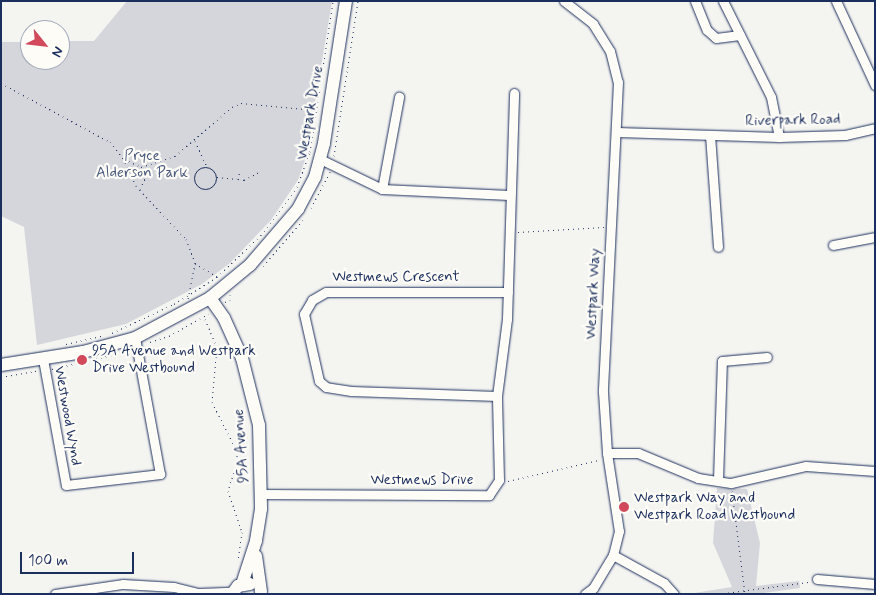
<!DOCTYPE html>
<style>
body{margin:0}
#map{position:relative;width:876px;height:595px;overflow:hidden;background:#f4f4f1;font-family:Mynerve,sans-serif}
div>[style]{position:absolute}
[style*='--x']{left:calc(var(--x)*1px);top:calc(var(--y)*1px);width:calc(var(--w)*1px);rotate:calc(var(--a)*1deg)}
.green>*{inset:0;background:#d4d6db}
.path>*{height:1px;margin-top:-0.5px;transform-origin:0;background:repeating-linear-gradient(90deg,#1b2f5e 0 1px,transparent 0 5px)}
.path>.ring{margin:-0.5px;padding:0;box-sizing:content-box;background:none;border:1px solid #1b2f5e;border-radius:50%}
.roads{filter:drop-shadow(0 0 1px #1b2f5e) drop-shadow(0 0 1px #1b2f5e)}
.street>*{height:9px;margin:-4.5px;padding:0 4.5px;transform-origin:4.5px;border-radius:4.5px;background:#fdfcf7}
.secondary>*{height:12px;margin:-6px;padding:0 6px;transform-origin:6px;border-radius:6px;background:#fdfcf7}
.dots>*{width:14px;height:14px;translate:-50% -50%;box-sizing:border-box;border:2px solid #fdfcf7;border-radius:50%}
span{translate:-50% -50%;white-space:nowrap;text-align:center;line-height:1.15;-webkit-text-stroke:4.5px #fdfcf7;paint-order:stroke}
.street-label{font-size:15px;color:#1b2f5e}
.park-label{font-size:15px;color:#49597d}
.poi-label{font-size:15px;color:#1b2f5e}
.left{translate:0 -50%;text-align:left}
.frame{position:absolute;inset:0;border:2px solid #1b2f5e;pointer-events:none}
.north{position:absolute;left:20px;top:20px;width:50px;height:50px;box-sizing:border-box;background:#fdfcf7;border:1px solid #a3aaba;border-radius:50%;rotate:119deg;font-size:14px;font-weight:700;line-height:20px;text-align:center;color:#1b2f5e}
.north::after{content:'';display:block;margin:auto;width:18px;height:22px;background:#d1495b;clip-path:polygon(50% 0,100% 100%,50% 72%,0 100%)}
.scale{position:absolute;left:20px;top:552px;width:114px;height:22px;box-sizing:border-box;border:2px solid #1b2f5e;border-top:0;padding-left:6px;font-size:15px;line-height:18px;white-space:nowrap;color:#1b2f5e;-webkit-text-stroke:4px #fdfcf7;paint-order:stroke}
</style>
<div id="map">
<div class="green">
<div style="clip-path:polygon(127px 1px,332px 1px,306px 157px,298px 180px,271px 220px,230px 263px,202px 284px,126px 324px,37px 345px,24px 227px,1px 216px,1px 42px,30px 42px,30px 60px,60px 60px,60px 41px,94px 41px)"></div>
<div style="clip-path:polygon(717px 488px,747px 489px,760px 543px,756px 586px,799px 581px,800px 588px,757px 594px,688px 594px,732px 587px,713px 543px)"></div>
</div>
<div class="path">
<div style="--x:1;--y:83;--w:124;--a:28.4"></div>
<div style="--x:110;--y:142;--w:21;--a:51"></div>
<div style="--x:123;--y:158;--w:31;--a:65"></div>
<div style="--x:136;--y:186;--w:73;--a:46.7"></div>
<div style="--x:186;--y:239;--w:26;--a:69"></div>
<div style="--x:195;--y:263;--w:37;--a:101"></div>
<div style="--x:195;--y:141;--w:29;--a:65"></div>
<div style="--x:334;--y:156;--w:157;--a:-81.2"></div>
<div style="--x:124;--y:159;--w:19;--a:25"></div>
<div style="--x:141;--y:167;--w:36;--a:-18"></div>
<div style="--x:175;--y:156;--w:75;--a:-40.7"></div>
<div style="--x:232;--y:107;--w:10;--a:-24"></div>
<div style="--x:241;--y:103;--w:75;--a:5.3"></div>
<div class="ring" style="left:194px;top:167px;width:21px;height:21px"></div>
<div style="--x:217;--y:177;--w:20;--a:6"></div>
<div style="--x:237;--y:179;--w:8;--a:-67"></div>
<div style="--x:238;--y:179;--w:6;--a:9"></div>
<div style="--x:244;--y:180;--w:19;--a:-28"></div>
<div style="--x:140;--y:189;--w:25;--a:-64"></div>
<div style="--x:311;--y:208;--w:41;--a:-62.2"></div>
<div style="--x:518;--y:232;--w:86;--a:-3.3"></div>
<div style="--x:195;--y:263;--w:26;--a:32"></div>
<div style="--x:263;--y:266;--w:61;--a:-49"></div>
<div style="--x:225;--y:302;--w:5;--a:-22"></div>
<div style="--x:230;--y:300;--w:5;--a:-90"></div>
<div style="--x:205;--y:319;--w:30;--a:67"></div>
<div style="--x:217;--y:347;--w:55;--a:95.2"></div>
<div style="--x:212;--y:402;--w:55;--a:63"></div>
<div style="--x:237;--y:451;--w:12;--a:90"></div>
<div style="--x:237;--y:463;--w:29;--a:108"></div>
<div style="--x:228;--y:491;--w:43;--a:71.1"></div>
<div style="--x:242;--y:532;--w:29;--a:98"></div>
<div style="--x:112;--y:333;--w:68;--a:-25.1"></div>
<div style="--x:174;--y:304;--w:51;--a:-32.1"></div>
<div style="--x:217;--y:277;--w:61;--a:-43.7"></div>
<div style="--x:261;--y:235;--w:60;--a:-53.1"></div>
<div style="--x:297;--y:187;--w:37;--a:-70"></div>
<div style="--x:310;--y:152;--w:153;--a:-81.3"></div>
<div style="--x:150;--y:342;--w:20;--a:-18"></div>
<div style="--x:169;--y:336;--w:45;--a:-29.4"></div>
<div style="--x:66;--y:344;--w:36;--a:-13"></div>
<div style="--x:52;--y:369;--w:79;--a:-13.2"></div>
<div style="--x:1;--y:377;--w:36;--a:-10"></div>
<div style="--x:508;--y:481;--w:93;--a:-13"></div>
<div style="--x:732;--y:491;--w:104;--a:82.8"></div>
<div style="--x:718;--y:594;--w:91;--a:-7.6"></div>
</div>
<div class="roads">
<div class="street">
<div style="--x:564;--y:1;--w:37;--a:38"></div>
<div style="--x:593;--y:24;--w:32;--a:58"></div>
<div style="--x:610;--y:51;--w:32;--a:76"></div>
<div style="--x:618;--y:82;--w:310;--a:92.8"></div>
<div style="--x:603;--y:392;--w:61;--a:86.2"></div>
<div style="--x:607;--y:453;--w:79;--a:81.3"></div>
<div style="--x:619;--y:531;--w:25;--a:104"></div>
<div style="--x:613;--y:555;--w:39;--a:121"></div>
<div style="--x:593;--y:588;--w:10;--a:143"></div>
<div style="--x:695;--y:1;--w:31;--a:68"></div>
<div style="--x:707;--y:30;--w:12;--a:42"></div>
<div style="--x:716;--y:38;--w:24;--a:-7"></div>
<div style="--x:723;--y:1;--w:107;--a:63.4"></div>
<div style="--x:771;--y:97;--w:41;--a:78.7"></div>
<div style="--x:836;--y:1;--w:93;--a:65.1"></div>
<div style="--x:617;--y:132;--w:162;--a:1.8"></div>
<div style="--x:779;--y:137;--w:66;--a:-1.7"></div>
<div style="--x:845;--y:135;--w:31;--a:-13"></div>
<div style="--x:710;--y:135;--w:112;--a:85.9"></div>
<div style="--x:320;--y:159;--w:69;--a:25.8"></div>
<div style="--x:382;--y:189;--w:127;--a:2.7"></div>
<div style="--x:382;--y:189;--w:94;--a:-79.5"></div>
<div style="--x:833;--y:245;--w:43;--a:-10.8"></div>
<div style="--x:43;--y:359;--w:128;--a:79.7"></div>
<div style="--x:66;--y:485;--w:95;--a:-6.7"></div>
<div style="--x:160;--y:474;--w:138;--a:-100.4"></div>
<div style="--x:497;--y:396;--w:146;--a:-178"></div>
<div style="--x:351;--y:391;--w:25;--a:-171"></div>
<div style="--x:326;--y:387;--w:9;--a:-139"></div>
<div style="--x:319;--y:381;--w:69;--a:-102.6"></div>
<div style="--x:304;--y:314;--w:16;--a:-60"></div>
<div style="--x:312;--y:300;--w:16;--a:-30"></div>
<div style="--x:326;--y:292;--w:182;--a:0"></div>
<div style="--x:607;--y:453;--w:31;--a:0"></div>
<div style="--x:638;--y:453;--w:65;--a:22.6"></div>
<div style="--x:698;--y:478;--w:33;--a:9"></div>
<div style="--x:731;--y:483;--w:77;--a:-12.8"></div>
<div style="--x:806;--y:466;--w:69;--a:4.1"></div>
<div style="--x:718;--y:480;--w:119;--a:-88.1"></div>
<div style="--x:722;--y:361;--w:45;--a:-5.1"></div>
<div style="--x:261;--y:494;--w:228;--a:0.3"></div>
<div style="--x:489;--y:495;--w:18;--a:-56"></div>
<div style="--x:499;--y:480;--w:84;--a:-91.4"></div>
<div style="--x:497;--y:396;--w:78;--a:-82.6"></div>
<div style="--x:507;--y:319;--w:226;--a:-88.2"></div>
<div style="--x:613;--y:555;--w:58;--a:28.8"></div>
<div style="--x:664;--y:583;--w:15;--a:48"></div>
<div style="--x:817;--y:579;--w:58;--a:4.9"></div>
<div style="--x:199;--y:593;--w:33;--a:-2"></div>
<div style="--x:55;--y:594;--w:69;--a:-8.4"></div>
<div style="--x:123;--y:584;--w:51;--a:3.4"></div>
<div style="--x:174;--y:587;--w:29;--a:14"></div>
</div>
<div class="secondary">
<div style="--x:210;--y:298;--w:24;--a:55"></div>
<div style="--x:224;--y:318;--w:44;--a:65.8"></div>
<div style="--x:242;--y:358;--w:69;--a:75.8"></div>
<div style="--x:259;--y:425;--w:84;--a:88.6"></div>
<div style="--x:261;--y:509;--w:32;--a:99"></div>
<div style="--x:256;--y:541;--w:45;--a:108"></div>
<div style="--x:1;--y:365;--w:83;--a:-9"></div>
<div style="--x:83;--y:352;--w:54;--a:-15.1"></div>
<div style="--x:135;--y:338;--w:85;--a:-28.1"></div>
<div style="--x:210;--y:298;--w:52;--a:-39.5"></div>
<div style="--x:250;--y:265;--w:74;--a:-49.4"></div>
<div style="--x:298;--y:209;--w:36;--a:-62"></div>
<div style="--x:315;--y:177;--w:35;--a:-75"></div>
<div style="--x:324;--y:143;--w:144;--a:-81.2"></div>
<div style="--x:256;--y:556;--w:36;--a:82"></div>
<div style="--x:232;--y:594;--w:10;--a:-53"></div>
<div style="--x:238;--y:586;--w:12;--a:-9"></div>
</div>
</div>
<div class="dots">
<div style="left:82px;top:360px;background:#d1495b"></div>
<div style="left:624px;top:507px;background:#d1495b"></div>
</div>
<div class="street-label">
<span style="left:311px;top:113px;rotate:-80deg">Westpark Drive</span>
<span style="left:793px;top:121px;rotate:-1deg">Riverpark Road</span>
<span style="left:396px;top:278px">Westmews Crescent</span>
<span style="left:594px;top:294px;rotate:-87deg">Westpark Way</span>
<span style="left:67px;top:416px;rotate:80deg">Westwood Wynd</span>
<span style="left:242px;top:446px;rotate:-94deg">95A Avenue</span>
<span style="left:422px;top:481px">Westmews Drive</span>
</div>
<div class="park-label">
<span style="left:142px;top:165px">Pryce<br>Alderson Park</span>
</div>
<div class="poi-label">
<span class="left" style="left:92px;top:360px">95A Avenue and Westpark<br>Drive Westbound</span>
<span class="left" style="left:634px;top:507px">Westpark Way and<br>Westpark Road Westbound</span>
</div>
<div class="frame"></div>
<div class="north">N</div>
<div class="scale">100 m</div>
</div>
